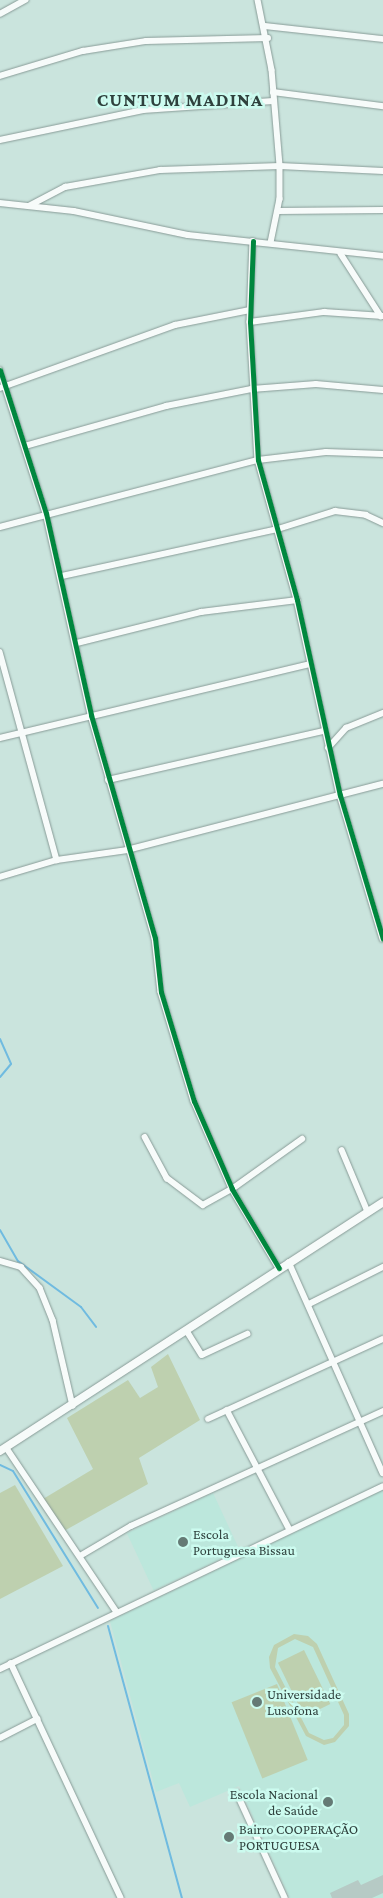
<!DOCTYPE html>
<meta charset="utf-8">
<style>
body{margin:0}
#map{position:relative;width:383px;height:1898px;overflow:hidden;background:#cae4dd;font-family:"Crimson Pro",serif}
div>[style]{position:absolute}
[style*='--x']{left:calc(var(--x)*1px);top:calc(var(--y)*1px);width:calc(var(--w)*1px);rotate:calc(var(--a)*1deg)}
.built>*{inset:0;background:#bce7dc;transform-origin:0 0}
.green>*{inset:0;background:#bed0af;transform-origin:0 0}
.stream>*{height:2px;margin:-1px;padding:0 1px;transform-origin:1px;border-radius:1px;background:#70bbe0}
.building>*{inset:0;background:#b6cac5}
.roads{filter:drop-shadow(0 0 1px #889b97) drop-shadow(0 0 1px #889b97)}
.minor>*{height:5.5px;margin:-2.75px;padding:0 2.75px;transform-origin:2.75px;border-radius:2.75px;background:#f7fbfa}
.secondary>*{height:8px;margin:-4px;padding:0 4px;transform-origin:4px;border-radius:4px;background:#f7fbfa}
.cycleway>*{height:5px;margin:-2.5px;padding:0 2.5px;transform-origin:2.5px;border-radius:2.5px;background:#00873e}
.dots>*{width:14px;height:14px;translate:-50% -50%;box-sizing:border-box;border:2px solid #ccfbef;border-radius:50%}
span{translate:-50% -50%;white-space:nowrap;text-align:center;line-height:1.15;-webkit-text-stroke:5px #ccfbef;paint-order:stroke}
.poi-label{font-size:14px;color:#2f413d}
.left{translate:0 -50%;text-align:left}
.right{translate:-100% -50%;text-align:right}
.district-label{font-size:19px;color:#2f413d;font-weight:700;letter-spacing:1px}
</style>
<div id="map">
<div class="built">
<div style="clip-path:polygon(383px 1490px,383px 1898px,290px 1898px,239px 1786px,190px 1807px,179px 1783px,156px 1792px,110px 1621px)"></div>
<div style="left:213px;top:1493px;width:63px;height:95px;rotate:65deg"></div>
</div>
<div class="green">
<div style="clip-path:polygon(168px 1354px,200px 1420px,139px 1458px,148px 1484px,64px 1531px,43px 1499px,93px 1469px,67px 1418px,128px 1380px,140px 1398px,158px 1387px,151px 1367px)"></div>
<div style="clip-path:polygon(15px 1485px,63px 1566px,0 1599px,0 1493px)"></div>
<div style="clip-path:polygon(evenodd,294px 1634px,308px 1636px,317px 1644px,349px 1714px,349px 1726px,335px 1742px,324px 1745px,306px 1736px,270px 1668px,269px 1657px,274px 1645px,294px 1634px,295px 1639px,313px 1647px,344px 1715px,344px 1725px,333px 1738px,324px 1740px,309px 1733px,275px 1667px,278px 1648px,295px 1639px)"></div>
<div style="left:304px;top:1650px;width:60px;height:29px;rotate:64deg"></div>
<div style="left:277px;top:1684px;width:82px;height:49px;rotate:68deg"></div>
</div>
<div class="stream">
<div style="--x:0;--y:1039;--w:27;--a:66"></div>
<div style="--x:11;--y:1064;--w:17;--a:130"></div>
<div style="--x:0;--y:1230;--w:36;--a:60"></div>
<div style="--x:18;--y:1261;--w:78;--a:36.1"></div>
<div style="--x:81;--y:1307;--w:25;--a:53"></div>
<div style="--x:0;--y:1465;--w:14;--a:25"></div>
<div style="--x:13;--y:1471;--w:161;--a:58.2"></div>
<div style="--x:108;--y:1626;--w:282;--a:74.8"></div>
</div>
<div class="building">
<div style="clip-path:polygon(383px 1875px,383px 1893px,372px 1898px,332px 1898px,330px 1893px,358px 1880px,361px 1885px)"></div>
</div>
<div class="roads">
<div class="minor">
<div style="--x:258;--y:0;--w:71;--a:78.7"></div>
<div style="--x:272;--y:70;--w:96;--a:85.2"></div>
<div style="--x:280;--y:166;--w:33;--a:90"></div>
<div style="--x:280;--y:199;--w:45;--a:101.6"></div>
<div style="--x:0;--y:14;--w:29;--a:-29"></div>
<div style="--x:265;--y:26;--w:119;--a:6.3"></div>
<div style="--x:0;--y:76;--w:87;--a:-16.8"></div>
<div style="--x:83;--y:51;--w:64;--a:-9"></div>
<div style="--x:146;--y:41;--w:122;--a:-1.4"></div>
<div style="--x:273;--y:92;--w:111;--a:7.3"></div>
<div style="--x:0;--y:140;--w:146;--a:-11.8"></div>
<div style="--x:143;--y:110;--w:130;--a:-4"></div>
<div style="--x:0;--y:203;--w:74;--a:6.2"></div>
<div style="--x:74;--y:211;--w:116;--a:11.9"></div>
<div style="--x:188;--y:235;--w:196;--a:6.1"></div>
<div style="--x:29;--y:206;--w:41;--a:-27.8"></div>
<div style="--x:65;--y:187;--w:97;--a:-10.1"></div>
<div style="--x:160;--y:170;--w:120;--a:-1.9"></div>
<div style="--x:280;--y:166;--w:103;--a:2.8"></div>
<div style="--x:278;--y:211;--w:105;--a:-0.5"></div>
<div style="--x:253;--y:241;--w:81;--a:92.1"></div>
<div style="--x:250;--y:322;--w:138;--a:86.7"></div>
<div style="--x:258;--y:460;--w:145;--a:74.4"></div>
<div style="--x:297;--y:600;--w:200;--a:77.6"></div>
<div style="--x:340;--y:795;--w:150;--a:73.4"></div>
<div style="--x:341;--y:254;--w:74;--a:57.2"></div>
<div style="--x:250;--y:322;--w:75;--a:-7.7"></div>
<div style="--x:324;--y:312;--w:59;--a:3.9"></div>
<div style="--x:0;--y:370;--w:150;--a:72.2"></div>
<div style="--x:46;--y:513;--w:207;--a:77.4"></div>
<div style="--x:91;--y:715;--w:232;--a:74"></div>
<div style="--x:155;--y:938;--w:54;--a:83.7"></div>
<div style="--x:161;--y:992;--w:114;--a:73.2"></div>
<div style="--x:194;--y:1101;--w:96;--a:66.6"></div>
<div style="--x:232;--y:1189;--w:92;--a:59.3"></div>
<div style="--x:0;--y:388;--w:186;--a:-19.8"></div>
<div style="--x:175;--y:325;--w:76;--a:-11.3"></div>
<div style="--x:25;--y:446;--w:147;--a:-15.8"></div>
<div style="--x:166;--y:406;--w:88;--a:-11.2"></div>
<div style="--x:252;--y:389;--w:64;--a:-4.5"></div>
<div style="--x:316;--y:384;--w:67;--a:5.1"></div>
<div style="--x:0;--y:527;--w:267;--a:-14.6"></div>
<div style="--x:258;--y:460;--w:68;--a:-6.7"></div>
<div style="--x:326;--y:452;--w:57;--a:2"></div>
<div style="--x:62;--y:576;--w:221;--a:-12.3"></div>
<div style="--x:278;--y:529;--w:60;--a:-17.5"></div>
<div style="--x:335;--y:511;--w:31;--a:7"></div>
<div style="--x:366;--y:515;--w:19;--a:25"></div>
<div style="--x:77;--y:643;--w:128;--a:-14"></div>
<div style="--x:201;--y:612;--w:97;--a:-7.1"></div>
<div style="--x:0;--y:652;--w:216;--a:74.7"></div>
<div style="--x:0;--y:738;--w:319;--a:-13.4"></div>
<div style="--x:328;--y:748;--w:27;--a:-48"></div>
<div style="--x:346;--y:728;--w:40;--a:-22"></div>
<div style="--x:108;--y:780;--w:221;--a:-12.8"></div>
<div style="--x:0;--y:877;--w:59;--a:-16.6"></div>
<div style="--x:57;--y:860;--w:71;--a:-8.1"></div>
<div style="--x:127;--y:850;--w:264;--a:-14.5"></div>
<div style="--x:145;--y:1137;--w:47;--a:61.8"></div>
<div style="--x:167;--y:1178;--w:45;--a:36.9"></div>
<div style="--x:203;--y:1205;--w:33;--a:-29"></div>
<div style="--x:232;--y:1189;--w:86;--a:-35.5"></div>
<div style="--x:342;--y:1150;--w:67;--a:67.2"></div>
<div style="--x:0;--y:1261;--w:22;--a:16"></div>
<div style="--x:21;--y:1267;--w:28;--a:48"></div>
<div style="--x:40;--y:1288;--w:35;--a:68"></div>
<div style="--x:53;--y:1320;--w:88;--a:76.9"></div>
<div style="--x:289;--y:1262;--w:231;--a:66"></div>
<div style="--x:309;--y:1304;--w:83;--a:-26.6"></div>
<div style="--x:187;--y:1331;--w:28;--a:58"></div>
<div style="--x:202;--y:1355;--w:50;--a:-25"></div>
<div style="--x:227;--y:1410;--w:133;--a:62.3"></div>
<div style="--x:208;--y:1419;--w:192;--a:-24.6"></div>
<div style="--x:6;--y:1447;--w:199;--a:56.1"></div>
<div style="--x:80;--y:1556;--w:59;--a:-30.5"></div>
<div style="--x:131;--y:1526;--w:277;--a:-24.5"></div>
<div style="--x:11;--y:1663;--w:259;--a:64.9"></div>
<div style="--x:0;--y:1669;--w:424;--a:-25.5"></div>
<div style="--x:0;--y:1738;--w:42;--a:-27.2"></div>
<div style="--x:237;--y:1793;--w:115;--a:65.4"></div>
</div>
<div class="secondary">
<div style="--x:0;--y:1451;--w:457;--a:-33"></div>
</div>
</div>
<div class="cycleway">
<div style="--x:253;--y:241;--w:81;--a:92.1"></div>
<div style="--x:250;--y:322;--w:138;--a:86.7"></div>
<div style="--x:258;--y:460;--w:145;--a:74.4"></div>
<div style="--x:297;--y:600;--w:200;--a:77.6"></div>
<div style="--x:340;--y:795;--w:150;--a:73.4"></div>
<div style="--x:0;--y:370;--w:150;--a:72.2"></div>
<div style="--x:46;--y:513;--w:207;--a:77.4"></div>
<div style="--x:91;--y:715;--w:232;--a:74"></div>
<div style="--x:155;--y:938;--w:54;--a:83.7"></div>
<div style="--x:161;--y:992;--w:114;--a:73.2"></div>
<div style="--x:194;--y:1101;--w:96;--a:66.6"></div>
<div style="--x:232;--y:1189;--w:92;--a:59.3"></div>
</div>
<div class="dots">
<div style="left:183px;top:1542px;background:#657a75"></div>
<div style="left:257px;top:1702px;background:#657a75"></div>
<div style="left:328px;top:1802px;background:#657a75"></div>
<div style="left:229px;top:1837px;background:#657a75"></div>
</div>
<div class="poi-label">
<span class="left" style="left:193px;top:1542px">Escola<br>Portuguesa Bissau</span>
<span class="left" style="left:267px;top:1702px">Universidade<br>Lusofona</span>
<span class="right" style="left:318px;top:1802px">Escola Nacional<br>de Saúde</span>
<span class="left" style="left:239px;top:1837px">Bairro COOPERAÇÃO<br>PORTUGUESA</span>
</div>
<div class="district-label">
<span style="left:180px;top:100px">CUNTUM MADINA</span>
</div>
</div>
